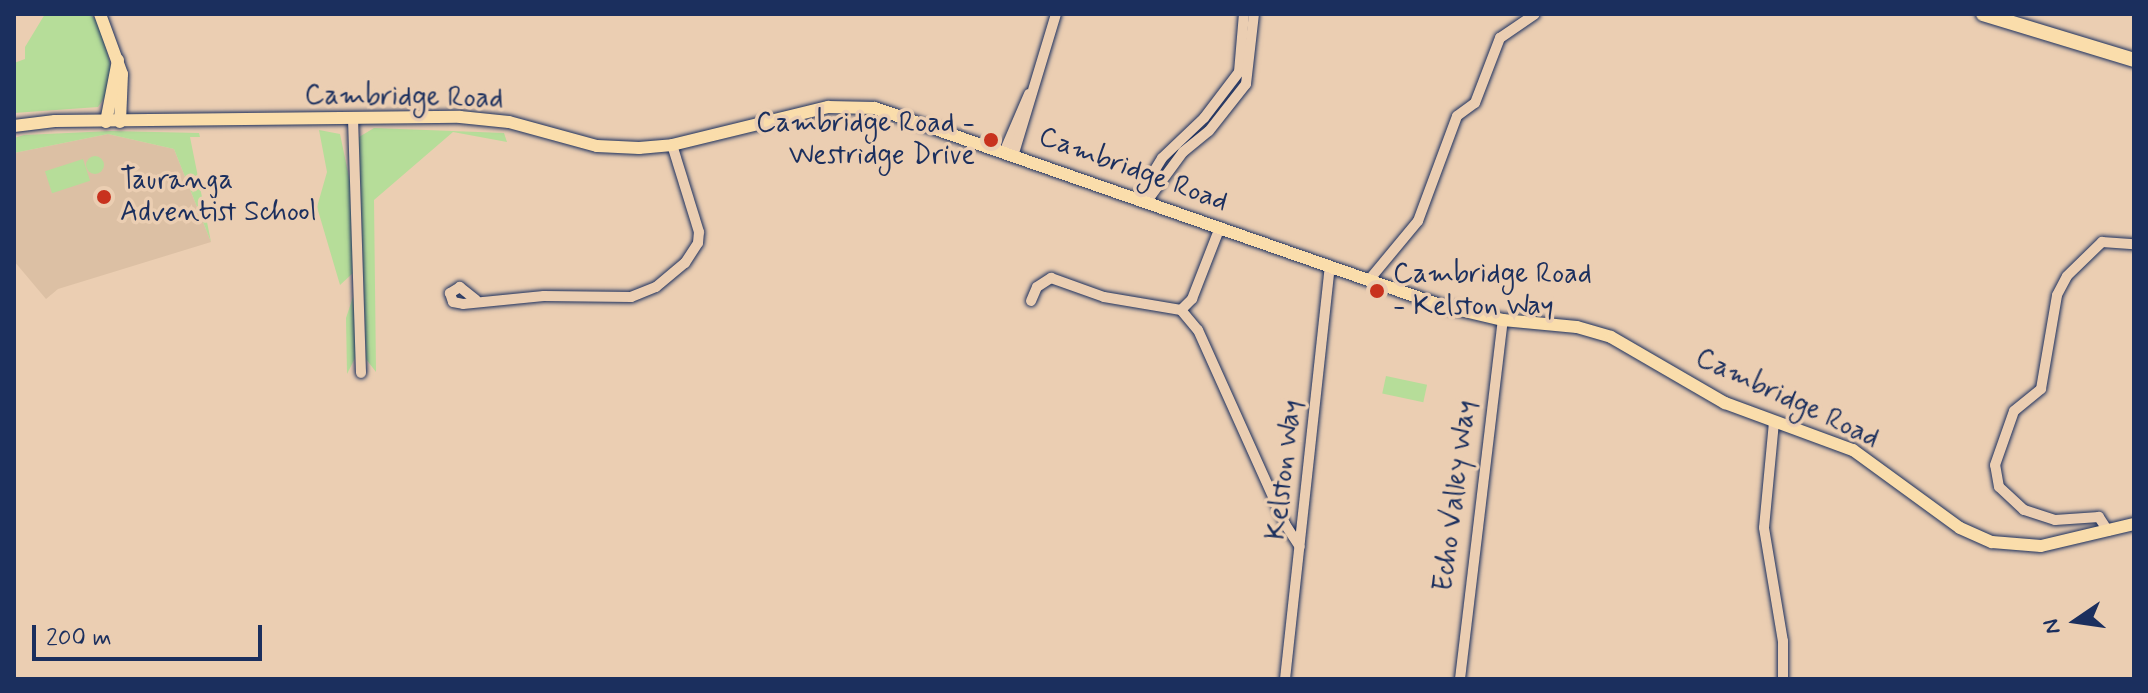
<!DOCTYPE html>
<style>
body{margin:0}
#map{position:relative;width:2148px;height:693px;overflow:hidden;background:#ebceb2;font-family:Mynerve,sans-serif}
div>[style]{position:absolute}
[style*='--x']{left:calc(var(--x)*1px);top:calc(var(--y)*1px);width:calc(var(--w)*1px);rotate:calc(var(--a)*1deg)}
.built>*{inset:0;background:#dcc0a4}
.green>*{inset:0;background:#b6dd99;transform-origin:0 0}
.round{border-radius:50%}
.roads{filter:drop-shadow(0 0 2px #1b2f5e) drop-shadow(0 0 2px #1b2f5e)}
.minor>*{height:10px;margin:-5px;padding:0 5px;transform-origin:5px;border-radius:5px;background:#ebceb2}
.major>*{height:12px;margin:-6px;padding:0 6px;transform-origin:6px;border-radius:6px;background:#faddab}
.highway>*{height:14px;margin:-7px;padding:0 7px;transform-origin:7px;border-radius:7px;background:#faddab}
.dots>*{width:22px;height:22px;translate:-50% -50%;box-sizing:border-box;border:4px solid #ebceb2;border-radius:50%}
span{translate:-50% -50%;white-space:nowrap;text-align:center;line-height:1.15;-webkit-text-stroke:7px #ebceb2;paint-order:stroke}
.street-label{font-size:28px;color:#1b2f5e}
.poi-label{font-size:28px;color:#1b2f5e}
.right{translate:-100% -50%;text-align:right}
.left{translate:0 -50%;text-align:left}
.frame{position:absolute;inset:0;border:16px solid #1b2f5e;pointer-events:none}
.north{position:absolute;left:2036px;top:581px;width:80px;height:80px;-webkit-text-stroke:6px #ebceb2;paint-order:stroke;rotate:257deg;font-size:22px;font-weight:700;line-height:32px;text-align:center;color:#1b2f5e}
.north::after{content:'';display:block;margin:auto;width:28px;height:36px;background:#1b2f5e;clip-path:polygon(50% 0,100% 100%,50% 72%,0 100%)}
.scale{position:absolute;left:32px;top:625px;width:230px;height:36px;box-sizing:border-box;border:4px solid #1b2f5e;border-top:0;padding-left:10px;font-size:24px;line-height:28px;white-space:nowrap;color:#1b2f5e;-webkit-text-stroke:6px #ebceb2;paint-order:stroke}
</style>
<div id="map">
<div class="built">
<div style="clip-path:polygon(108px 134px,174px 149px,211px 242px,58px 289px,46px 299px,14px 261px,14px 153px)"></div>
</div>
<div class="green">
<div style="clip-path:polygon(45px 14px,90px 14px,99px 23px,111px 67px,106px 95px,98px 107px,14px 113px,14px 63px,25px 59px,25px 47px)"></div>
<div style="clip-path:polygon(374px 128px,504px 133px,507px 142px,453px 132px,374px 200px,376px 372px,366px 359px,359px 137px)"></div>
<div style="clip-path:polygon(319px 130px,340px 134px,350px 182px,353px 273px,340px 285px,317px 207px,327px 172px)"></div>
<div style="clip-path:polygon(111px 131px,199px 133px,200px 137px,190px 137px,211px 242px,174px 149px,108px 134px,14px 153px,14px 138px,24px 135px)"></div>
<div class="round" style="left:86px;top:156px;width:18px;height:18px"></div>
<div style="left:83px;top:159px;width:23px;height:40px;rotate:72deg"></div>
<div style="clip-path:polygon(355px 291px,357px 354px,347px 374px,346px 318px)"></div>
<div style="left:1386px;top:376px;width:42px;height:18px;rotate:12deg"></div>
</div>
<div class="roads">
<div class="minor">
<div style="--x:353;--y:118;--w:255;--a:88.2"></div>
<div style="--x:1005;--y:150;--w:61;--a:-66.8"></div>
<div style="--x:1014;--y:153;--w:145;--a:-73.2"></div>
<div style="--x:1137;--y:199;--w:48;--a:-58.6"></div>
<div style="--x:1162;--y:158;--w:58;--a:-43.6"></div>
<div style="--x:1204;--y:118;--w:58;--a:-52.7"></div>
<div style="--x:1239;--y:72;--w:58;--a:-85.1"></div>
<div style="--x:1147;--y:201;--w:61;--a:-53.7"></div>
<div style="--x:1183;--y:152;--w:33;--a:-39"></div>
<div style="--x:1209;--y:131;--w:60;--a:-51.8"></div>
<div style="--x:1246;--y:84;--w:70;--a:-83.5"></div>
<div style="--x:1369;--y:280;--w:77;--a:-50.3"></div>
<div style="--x:1418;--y:221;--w:112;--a:-69.6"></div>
<div style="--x:1457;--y:116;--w:22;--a:-36"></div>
<div style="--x:1475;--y:103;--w:70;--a:-69"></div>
<div style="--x:1500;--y:38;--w:42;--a:-34.4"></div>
<div style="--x:476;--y:300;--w:21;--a:-141"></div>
<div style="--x:460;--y:287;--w:12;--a:149"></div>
<div style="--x:450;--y:293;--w:9;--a:72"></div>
<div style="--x:453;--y:302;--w:10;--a:11"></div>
<div style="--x:463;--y:304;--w:81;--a:-5.6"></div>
<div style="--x:544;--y:296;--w:87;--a:0.7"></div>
<div style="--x:631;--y:297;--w:27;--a:-22"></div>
<div style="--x:656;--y:287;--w:38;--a:-40"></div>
<div style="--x:685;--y:263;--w:24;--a:-57"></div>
<div style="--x:698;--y:243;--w:11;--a:-85"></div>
<div style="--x:699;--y:232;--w:91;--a:-107.2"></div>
<div style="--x:1031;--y:301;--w:15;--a:-67"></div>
<div style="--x:1037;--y:287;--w:17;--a:-33"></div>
<div style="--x:1051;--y:278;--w:56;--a:19.7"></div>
<div style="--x:1104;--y:297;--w:78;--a:9.6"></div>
<div style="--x:1181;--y:310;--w:16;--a:-45"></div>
<div style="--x:1192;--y:299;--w:77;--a:-68.7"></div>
<div style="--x:1181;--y:310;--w:26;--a:50"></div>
<div style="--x:1198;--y:330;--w:213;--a:65.8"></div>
<div style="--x:1285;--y:524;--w:27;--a:57"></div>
<div style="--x:1774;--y:422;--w:106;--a:95.4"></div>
<div style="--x:1764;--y:528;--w:115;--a:80.5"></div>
<div style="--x:1783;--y:641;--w:38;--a:90"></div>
<div style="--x:2108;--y:531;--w:17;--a:-123"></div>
<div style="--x:2099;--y:517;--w:44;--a:176.1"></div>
<div style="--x:2055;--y:520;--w:33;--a:-162"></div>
<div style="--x:2024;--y:510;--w:34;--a:-137"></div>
<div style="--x:1999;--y:487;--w:22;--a:-100"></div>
<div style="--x:1995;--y:465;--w:57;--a:-70.6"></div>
<div style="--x:2014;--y:411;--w:35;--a:-39"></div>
<div style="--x:2041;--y:389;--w:95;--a:-80.3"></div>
<div style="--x:2057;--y:295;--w:21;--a:-62"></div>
<div style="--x:2067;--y:276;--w:49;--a:-44.2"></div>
<div style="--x:2102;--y:242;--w:32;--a:4"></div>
<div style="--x:1285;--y:679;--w:415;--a:-83.8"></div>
<div style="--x:1460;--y:679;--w:362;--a:-83.2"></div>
</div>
<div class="major">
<div style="--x:100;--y:14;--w:64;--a:69.9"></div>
<div style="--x:122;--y:74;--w:48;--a:92.4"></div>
<div style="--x:106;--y:122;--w:63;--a:-79"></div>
<div style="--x:14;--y:126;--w:41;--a:-7"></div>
<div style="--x:55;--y:121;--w:405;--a:-0.6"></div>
<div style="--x:460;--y:117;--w:49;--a:5.8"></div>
<div style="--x:509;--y:122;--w:91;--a:15.3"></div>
<div style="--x:597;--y:146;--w:42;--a:2.7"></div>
<div style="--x:639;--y:148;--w:33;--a:-5"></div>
<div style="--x:672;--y:145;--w:161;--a:-13.7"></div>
<div style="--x:828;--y:107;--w:47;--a:1.2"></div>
<div style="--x:875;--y:108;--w:602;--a:19.22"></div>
<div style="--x:1443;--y:306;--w:62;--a:13.1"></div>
<div style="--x:1503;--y:320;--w:74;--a:5.4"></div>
<div style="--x:1577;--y:327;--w:35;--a:16"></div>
<div style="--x:1611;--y:337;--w:132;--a:30.1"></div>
<div style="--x:1725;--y:403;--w:136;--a:20.2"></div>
<div style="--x:1853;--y:450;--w:132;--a:36.1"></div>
<div style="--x:1960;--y:528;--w:35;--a:24"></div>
<div style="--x:1992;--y:542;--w:49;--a:4.7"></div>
<div style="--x:2041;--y:546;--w:96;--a:-13.3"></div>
</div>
<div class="highway">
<div style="--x:1983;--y:14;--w:158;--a:16.9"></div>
</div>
</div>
<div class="dots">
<div style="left:991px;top:140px;background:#c8321e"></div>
<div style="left:104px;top:197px;background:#c8321e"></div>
<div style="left:1377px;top:291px;background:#c8321e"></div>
</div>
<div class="street-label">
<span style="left:404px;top:98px;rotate:1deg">Cambridge Road</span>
<span style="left:1133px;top:170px;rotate:20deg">Cambridge Road</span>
<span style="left:1787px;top:399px;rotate:25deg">Cambridge Road</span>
<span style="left:1285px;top:470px;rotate:-83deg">Kelston Way</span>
<span style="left:1456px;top:496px;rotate:-83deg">Echo Valley Way</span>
</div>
<div class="poi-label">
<span class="right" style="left:975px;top:140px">Cambridge Road -<br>Westridge Drive</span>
<span class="left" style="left:120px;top:197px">Tauranga<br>Adventist School</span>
<span class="left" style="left:1393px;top:291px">Cambridge Road<br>- Kelston Way</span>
</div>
<div class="frame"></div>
<div class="north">N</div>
<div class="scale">200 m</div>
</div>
